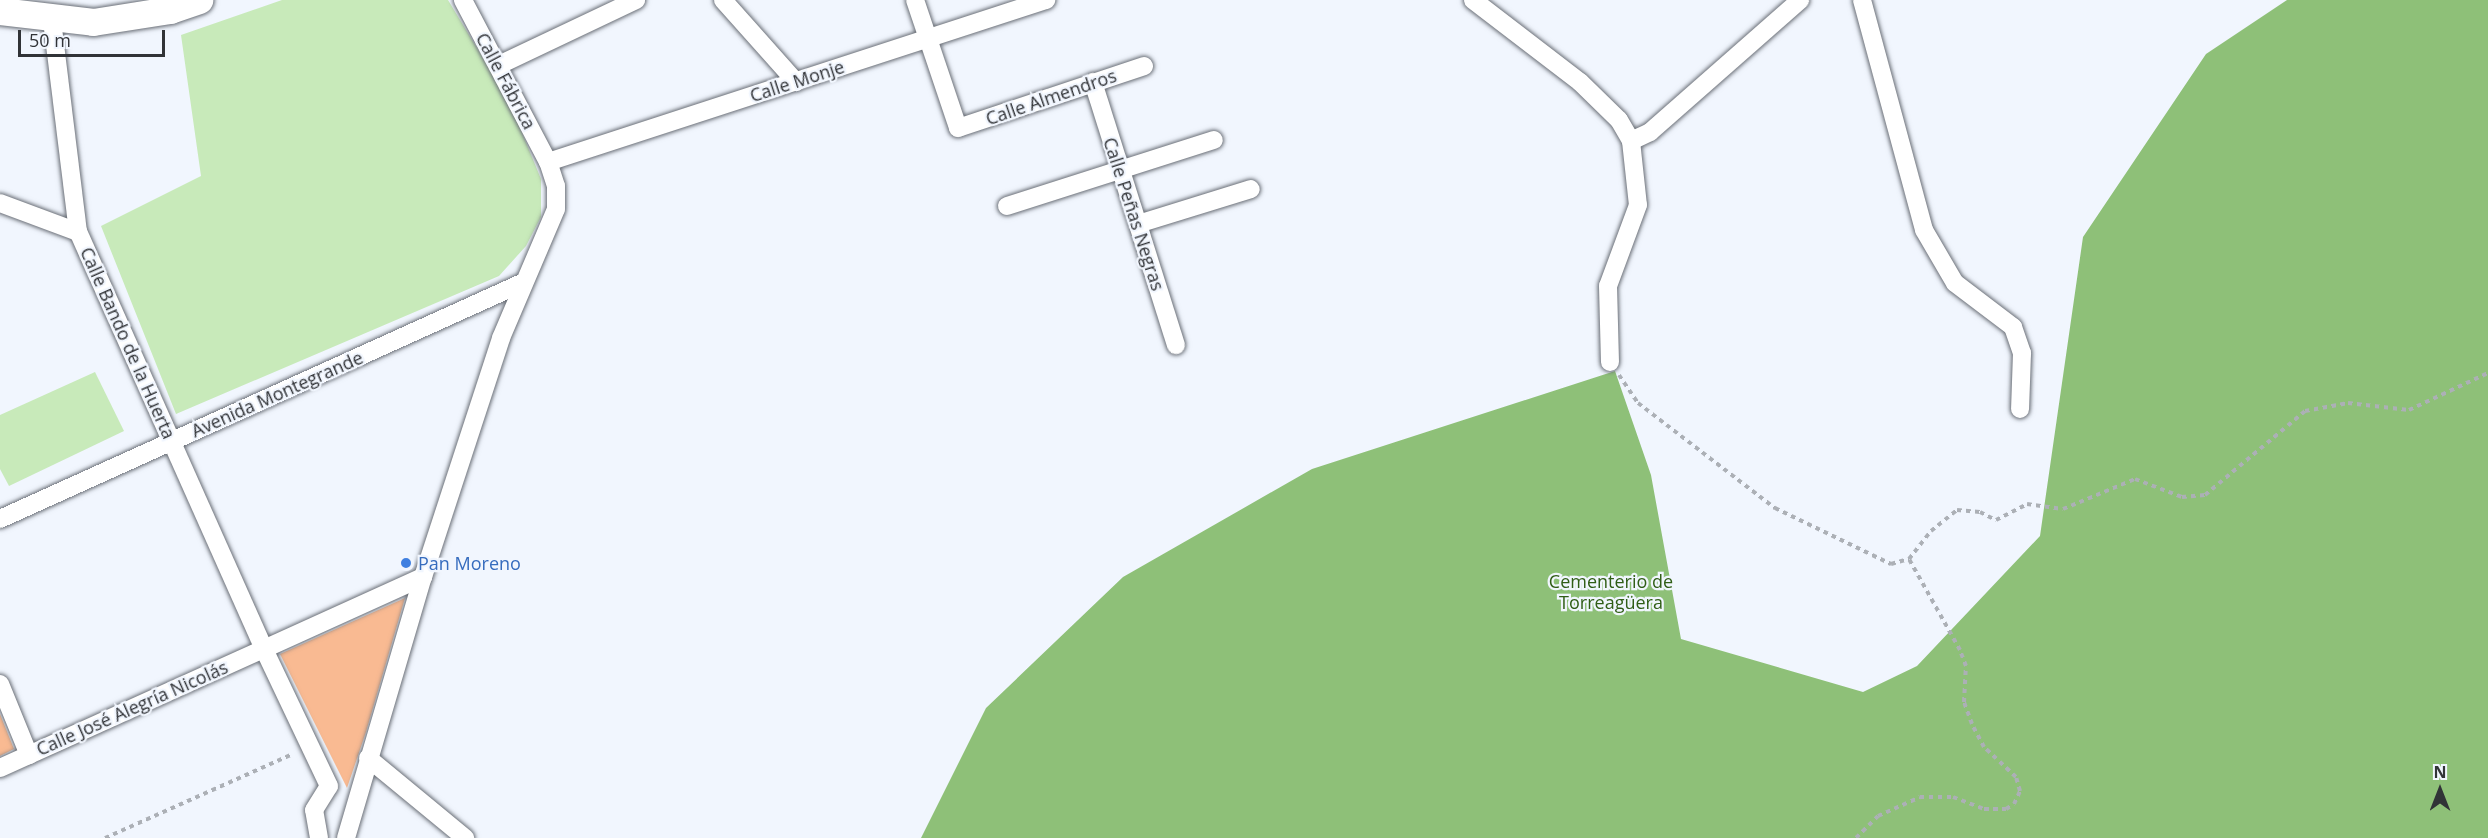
<!DOCTYPE html>
<meta charset="utf-8">
<style>
body{margin:0}
#map{position:relative;width:2488px;height:838px;overflow:hidden;background:#f1f6fe;font-family:"Open Sans",sans-serif}
div>[style]{position:absolute}
[style*='--x']{left:calc(var(--x)*1px);top:calc(var(--y)*1px);width:calc(var(--w)*1px);rotate:calc(var(--a)*1deg)}
.green>*{inset:0;background:#c8eaba}
.forest>*{inset:0;background:#8ec078}
.building>*{inset:0;background:#f9ba92}
.path>*{height:4px;margin-top:-2px;transform-origin:0;background:repeating-linear-gradient(90deg,#acb0b6 0 4.5px,transparent 0 9px)}
.roads{filter:drop-shadow(0 0 2px #6a6f77) drop-shadow(0 0 2px #6a6f77)}
.street>*{height:18px;margin:-9px;padding:0 9px;transform-origin:9px;border-radius:9px;background:#fff}
.primary>*{height:27px;margin:-13.5px;padding:0 13.5px;transform-origin:13.5px;border-radius:13.5px;background:#fff}
.dots>*{width:16px;height:16px;translate:-50% -50%;box-sizing:border-box;border:3px solid #f1f6fe;border-radius:50%}
span{translate:-50% -50%;white-space:nowrap;text-align:center;line-height:1.15;-webkit-text-stroke:4.5px #f1f6fe;paint-order:stroke}
.street-label{font-size:18px;color:#313337}
.shop-label{font-size:18px;color:#366cbe}
.left{translate:0 -50%;text-align:left}
.park-label{font-size:18px;color:#305e16}
.north{position:absolute;left:2410px;top:760px;width:60px;height:60px;-webkit-text-stroke:4px #f1f6fe;paint-order:stroke;rotate:0deg;font-size:16px;font-weight:700;line-height:24px;text-align:center;color:#313337}
.north::after{content:'';display:block;margin:auto;width:21px;height:27px;background:#313337;clip-path:polygon(50% 0,100% 100%,50% 72%,0 100%)}
.scale{position:absolute;left:18px;top:30px;width:147px;height:27px;box-sizing:border-box;border:3px solid #313337;border-top:0;padding-left:8px;font-size:18px;line-height:21px;white-space:nowrap;color:#313337;-webkit-text-stroke:4px #f1f6fe;paint-order:stroke}
</style>
<div id="map">
<div class="green">
<div style="clip-path:polygon(282px 0,448px 0,509px 101px,541px 179px,541px 217px,526px 246px,499px 276px,176px 414px,101px 226px,201px 176px,181px 35px)"></div>
<div style="clip-path:polygon(95px 372px,124px 431px,9px 486px,0 469px,0 415px)"></div>
</div>
<div class="forest">
<div style="clip-path:polygon(2287px 0,2488px 0,2488px 838px,921px 838px,986px 708px,1123px 577px,1312px 469px,1615px 371px,1651px 475px,1681px 639px,1863px 692px,1917px 666px,2040px 536px,2083px 237px,2206px 54px)"></div>
</div>
<div class="building">
<div style="clip-path:polygon(405px 598px,366px 732px,347px 788px,280px 654px)"></div>
<div style="clip-path:polygon(0 714px,14px 749px,0 756px)"></div>
</div>
<div class="path">
<div style="--x:1619;--y:375;--w:34;--a:56"></div>
<div style="--x:1638;--y:403;--w:173;--a:37.5"></div>
<div style="--x:1775;--y:508;--w:129;--a:25.8"></div>
<div style="--x:1891;--y:564;--w:19;--a:-16"></div>
<div style="--x:1909;--y:559;--w:36;--a:-52"></div>
<div style="--x:1931;--y:531;--w:33;--a:-39"></div>
<div style="--x:1957;--y:510;--w:23;--a:5"></div>
<div style="--x:1980;--y:512;--w:18;--a:27"></div>
<div style="--x:1996;--y:520;--w:35;--a:-27"></div>
<div style="--x:2027;--y:504;--w:36;--a:8"></div>
<div style="--x:2063;--y:509;--w:78;--a:-22.6"></div>
<div style="--x:2135;--y:479;--w:50;--a:21"></div>
<div style="--x:2182;--y:497;--w:23;--a:-5"></div>
<div style="--x:2205;--y:495;--w:131;--a:-40"></div>
<div style="--x:2305;--y:411;--w:44;--a:-10.5"></div>
<div style="--x:2348;--y:403;--w:61;--a:6.5"></div>
<div style="--x:2409;--y:410;--w:87;--a:-25.1"></div>
<div style="--x:105;--y:838;--w:206;--a:-24.1"></div>
<div style="--x:1856;--y:838;--w:31;--a:-45"></div>
<div style="--x:1878;--y:816;--w:46;--a:-24.3"></div>
<div style="--x:1920;--y:797;--w:33;--a:0"></div>
<div style="--x:1953;--y:797;--w:33;--a:21"></div>
<div style="--x:1984;--y:809;--w:22;--a:0"></div>
<div style="--x:2006;--y:809;--w:9;--a:-32"></div>
<div style="--x:2014;--y:804;--w:14;--a:-65"></div>
<div style="--x:2020;--y:791;--w:15;--a:-106"></div>
<div style="--x:2016;--y:777;--w:44;--a:-136.8"></div>
<div style="--x:1984;--y:747;--w:26;--a:-118"></div>
<div style="--x:1972;--y:724;--w:23;--a:-110"></div>
<div style="--x:1964;--y:702;--w:36;--a:-87"></div>
<div style="--x:1966;--y:666;--w:17;--a:-111"></div>
<div style="--x:1960;--y:650;--w:104;--a:-119.3"></div>
</div>
<div class="roads">
<div class="street">
<div style="--x:723;--y:0;--w:110;--a:48.3"></div>
<div style="--x:915;--y:0;--w:135;--a:71.4"></div>
<div style="--x:958;--y:128;--w:196;--a:-18.4"></div>
<div style="--x:1473;--y:0;--w:135;--a:37.5"></div>
<div style="--x:1580;--y:82;--w:54;--a:44.3"></div>
<div style="--x:1619;--y:120;--w:24;--a:60"></div>
<div style="--x:1631;--y:141;--w:64;--a:83.8"></div>
<div style="--x:1638;--y:205;--w:86;--a:110.3"></div>
<div style="--x:1608;--y:286;--w:76;--a:88.5"></div>
<div style="--x:1862;--y:0;--w:238;--a:74.9"></div>
<div style="--x:1924;--y:230;--w:61;--a:59.7"></div>
<div style="--x:1955;--y:283;--w:73;--a:37.2"></div>
<div style="--x:2013;--y:327;--w:28;--a:71"></div>
<div style="--x:2022;--y:353;--w:56;--a:92"></div>
<div style="--x:499;--y:65;--w:152;--a:-25.4"></div>
<div style="--x:1093;--y:82;--w:276;--a:72.5"></div>
<div style="--x:1631;--y:141;--w:21;--a:-25"></div>
<div style="--x:1650;--y:132;--w:200;--a:-41.3"></div>
<div style="--x:548;--y:162;--w:524;--a:-18.02"></div>
<div style="--x:0;--y:203;--w:83;--a:20.4"></div>
<div style="--x:1007;--y:206;--w:217;--a:-17.7"></div>
<div style="--x:1138;--y:224;--w:118;--a:-17.2"></div>
<div style="--x:0;--y:519;--w:573;--a:-24.33"></div>
<div style="--x:0;--y:684;--w:77;--a:67.8"></div>
<div style="--x:368;--y:758;--w:126;--a:39.5"></div>
<div style="--x:0;--y:768;--w:290;--a:-24.3"></div>
<div style="--x:264;--y:649;--w:457;--a:-114"></div>
<div style="--x:78;--y:232;--w:214;--a:-97"></div>
<div style="--x:319;--y:838;--w:28;--a:-100"></div>
<div style="--x:314;--y:810;--w:28;--a:-58"></div>
<div style="--x:329;--y:786;--w:152;--a:-115.4"></div>
<div style="--x:264;--y:649;--w:175;--a:-24.4"></div>
<div style="--x:346;--y:838;--w:272;--a:-73.6"></div>
<div style="--x:423;--y:577;--w:251;--a:-71.9"></div>
<div style="--x:501;--y:338;--w:140;--a:-66.9"></div>
<div style="--x:556;--y:209;--w:23;--a:-90"></div>
<div style="--x:556;--y:186;--w:25;--a:-108"></div>
<div style="--x:548;--y:162;--w:183;--a:-117.7"></div>
</div>
<div class="primary">
<div style="--x:0;--y:11;--w:94;--a:6.7"></div>
<div style="--x:93;--y:22;--w:78;--a:-8.9"></div>
<div style="--x:170;--y:10;--w:31;--a:-19"></div>
</div>
</div>
<div class="dots">
<div style="left:406px;top:563px;background:#3f7fe0"></div>
</div>
<div class="street-label">
<span style="left:506px;top:81px;rotate:62deg">Calle Fábrica</span>
<span style="left:797px;top:81px;rotate:-18deg">Calle Monje</span>
<span style="left:1051px;top:97px;rotate:-19deg">Calle Almendros</span>
<span style="left:1134px;top:214px;rotate:72deg">Calle Peñas Negras</span>
<span style="left:128px;top:343px;rotate:66deg">Calle Bando de la Huerta</span>
<span style="left:277px;top:394px;rotate:-24deg">Avenida Montegrande</span>
<span style="left:132px;top:708px;rotate:-24deg">Calle José Alegría Nicolás</span>
</div>
<div class="shop-label">
<span class="left" style="left:418px;top:563px">Pan Moreno</span>
</div>
<div class="park-label">
<span style="left:1611px;top:592px">Cementerio de<br>Torreagüera</span>
</div>
<div class="north">N</div>
<div class="scale">50 m</div>
</div>
